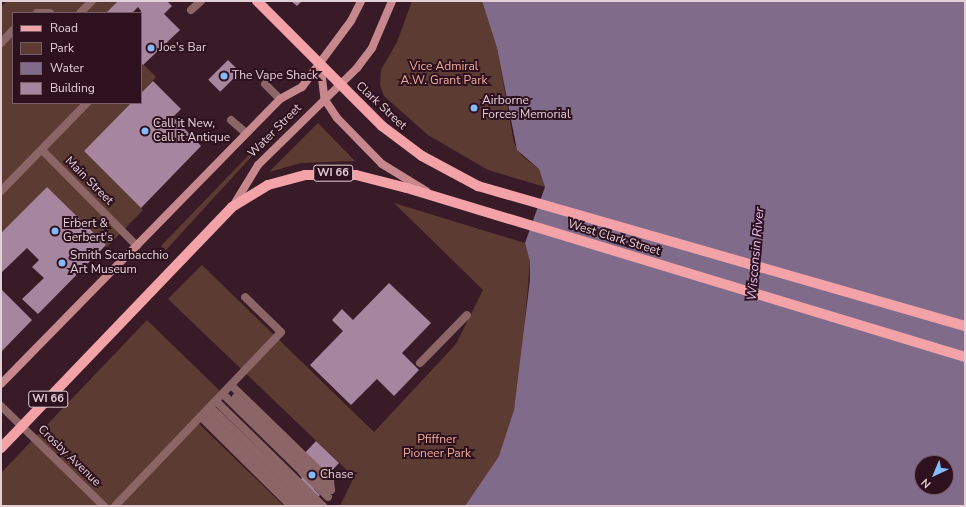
<!DOCTYPE html>
<style>
body{margin:0}
#map{position:relative;width:966px;height:507px;overflow:hidden;background:#391b27;font-family:"Nunito Sans",sans-serif}
div>[style]{position:absolute}
[style*='--x']{left:calc(var(--x)*1px);top:calc(var(--y)*1px);width:calc(var(--w)*1px);rotate:calc(var(--a)*1deg)}
.green>*{inset:0;background:#5c3b32}
.water>*{inset:0;background:#806b8a}
.building>*{inset:0;background:#a6869e;transform-origin:0 0}
.lane>*{height:8px;margin:-4px;padding:0 4px;transform-origin:4px;border-radius:4px;background:#8c6567}
.street>*{height:8px;margin:-4px;padding:0 4px;transform-origin:4px;border-radius:4px;background:#8c6567}
.secondary>*{height:8px;margin:-4px;padding:0 4px;transform-origin:4px;border-radius:4px;background:#c6888c}
.primary>*{height:10px;margin:-5px;padding:0 5px;transform-origin:5px;border-radius:5px;background:#f3a3a8}
.dots>*{width:11px;height:11px;translate:-50% -50%;box-sizing:border-box;border:2px solid #2e111e;border-radius:50%}
span{translate:-50% -50%;white-space:nowrap;text-align:center;line-height:1.15;-webkit-text-stroke:4px #2e111e;paint-order:stroke}
.shield-label span{padding:1px 3px;background:#2e111e;border:1px solid;border-radius:3px;-webkit-text-stroke-width:0}
.shield-label{font-size:11px;color:#e4cfd6;font-weight:700}
.poi-label{font-size:12px;color:#e4cfd6}
.left{translate:0 -50%;text-align:left}
.park-label{font-size:12px;color:#eeac9a}
.street-label{font-size:12px;color:#e4cfd6}
.water-label{font-size:13px;color:#e4c0f6;font-style:italic}
.frame{position:absolute;inset:0;border:2px solid #e4cfd6;pointer-events:none}
.legend{position:absolute;left:12px;top:12px;width:130px;height:92px;box-sizing:border-box;background:#2e111e;border:1px solid #775d68;margin:0;padding:5px 7px;list-style:none;font-size:12px;color:#e4cfd6}
.legend li{display:flex;align-items:center;gap:8px;height:20px}
.legend b{width:20px;border:1px solid #775d68}
.north{position:absolute;left:914px;top:455px;width:40px;height:40px;box-sizing:border-box;background:#2e111e;border:1px solid #775d68;border-radius:50%;rotate:224deg;font-size:11px;font-weight:700;line-height:16px;text-align:center;color:#e4cfd6}
.north::after{content:'';display:block;margin:auto;width:14px;height:18px;background:#86bbfb;clip-path:polygon(50% 0,100% 100%,50% 72%,0 100%)}
</style>
<div id="map">
<div class="green">
<div style="clip-path:polygon(7px 1px,118px 1px,106px 13px,13px 13px,13px 103px,131px 103px,84px 151px,143px 210px,107px 247px,47px 187px,1px 233px,1px 7px)"></div>
<div style="clip-path:polygon(412px 1px,482px 1px,497px 48px,514px 143px,522px 156px,539px 169px,545px 187px,488px 170px,428px 135px,384px 96px,380px 85px,381px 70px,397px 42px)"></div>
<div style="clip-path:polygon(141px 62px,156px 77px,141px 93px)"></div>
<div style="clip-path:polygon(318px 123px,355px 161px,301px 163px,269px 172px)"></div>
<div style="clip-path:polygon(266px 137px,251px 157px,166px 250px,161px 246px)"></div>
<div style="clip-path:polygon(394px 203px,525px 243px,530px 262px,523px 344px,514px 410px,508px 435px,499px 456px,465px 506px,340px 506px,354px 477px,168px 299px,202px 265px,374px 432px,456px 344px,483px 290px)"></div>
<div style="clip-path:polygon(147px 320px,220px 391px,194px 419px,284px 506px,1px 506px,1px 473px)"></div>
</div>
<div class="water">
<div style="clip-path:polygon(evenodd,482px 1px,965px 1px,965px 506px,465px 506px,499px 456px,514px 410px,530px 280px,530px 262px,525px 243px,545px 187px,539px 169px,517px 150px,497px 48px,482px 1px,922px 463px,946px 463px,946px 487px,922px 487px,922px 463px)"></div>
</div>
<div class="building">
<div style="clip-path:polygon(118px 1px,167px 1px,172px 6px,164px 14px,180px 30px,143px 65px,141px 62px,141px 11px,138px 7px,132px 13px,106px 13px)"></div>
<div style="clip-path:polygon(291px 1px,302px 1px,297px 6px)"></div>
<div style="left:228px;top:60px;width:17px;height:28px;rotate:45deg"></div>
<div style="clip-path:polygon(153px 81px,181px 109px,173px 117px,201px 146px,141px 208px,84px 151px,131px 103px,141px 103px,141px 93px)"></div>
<div style="clip-path:polygon(47px 187px,106px 245px,38px 314px,22px 299px,44px 278px,32px 267px,39px 260px,27px 248px,1px 273px,1px 233px)"></div>
<div style="clip-path:polygon(389px 283px,431px 323px,402px 353px,419px 370px,394px 396px,377px 379px,351px 405px,310px 365px,343px 331px,332px 320px,342px 309px,353px 320px)"></div>
<div style="clip-path:polygon(1px 289px,32px 320px,1px 352px)"></div>
<div style="clip-path:polygon(316px 441px,339px 463px,314px 489px,320px 495px,309px 506px,285px 506px,290px 490px,302px 478px,298px 473px,310px 461px,303px 455px)"></div>
</div>
<div class="lane">
<div style="--x:191;--y:10;--w:13;--a:-42"></div>
<div style="--x:265;--y:84;--w:21;--a:45"></div>
<div style="--x:231;--y:120;--w:20;--a:41"></div>
<div style="--x:420;--y:363;--w:67;--a:-45.6"></div>
<div style="--x:231;--y:385;--w:138;--a:44.1"></div>
<div style="--x:330;--y:481;--w:9;--a:84"></div>
<div style="--x:223;--y:394;--w:147;--a:44.4"></div>
<div style="--x:236;--y:397;--w:133;--a:44.4"></div>
<div style="--x:216;--y:401;--w:150;--a:44.5"></div>
<div style="--x:210;--y:407;--w:143;--a:43.9"></div>
<div style="--x:205;--y:413;--w:134;--a:43.8"></div>
<div style="--x:201;--y:417;--w:127;--a:44.7"></div>
<div style="--x:115;--y:506;--w:240;--a:-46.3"></div>
<div style="--x:281;--y:332;--w:50;--a:-135.8"></div>
</div>
<div class="street">
<div style="--x:37;--y:13;--w:13;--a:0"></div>
<div style="--x:80;--y:13;--w:17;--a:-45"></div>
<div style="--x:1;--y:43;--w:18;--a:-47"></div>
<div style="--x:42;--y:150;--w:135;--a:45.3"></div>
<div style="--x:1;--y:191;--w:123;--a:-45.7"></div>
<div style="--x:1;--y:406;--w:144;--a:44.2"></div>
</div>
<div class="secondary">
<div style="--x:320;--y:62;--w:38;--a:83"></div>
<div style="--x:325;--y:100;--w:22;--a:56"></div>
<div style="--x:337;--y:118;--w:64;--a:45.6"></div>
<div style="--x:382;--y:164;--w:52;--a:31.5"></div>
<div style="--x:233;--y:206;--w:48;--a:-58.6"></div>
<div style="--x:258;--y:165;--w:139;--a:-44.4"></div>
<div style="--x:357;--y:68;--w:25;--a:-53"></div>
<div style="--x:372;--y:48;--w:51;--a:-66.9"></div>
<div style="--x:1;--y:384;--w:399;--a:-45.6"></div>
<div style="--x:280;--y:99;--w:25;--a:-29"></div>
<div style="--x:302;--y:87;--w:82;--a:-53.4"></div>
<div style="--x:351;--y:21;--w:22;--a:-63"></div>
</div>
<div class="primary">
<div style="--x:257;--y:1;--w:177;--a:45"></div>
<div style="--x:382;--y:126;--w:50;--a:36.9"></div>
<div style="--x:422;--y:156;--w:64;--a:28.2"></div>
<div style="--x:478;--y:186;--w:507;--a:16.04"></div>
<div style="--x:1;--y:448;--w:334;--a:-46.2"></div>
<div style="--x:232;--y:207;--w:42;--a:-31.4"></div>
<div style="--x:268;--y:185;--w:38;--a:-15"></div>
<div style="--x:305;--y:175;--w:51;--a:0"></div>
<div style="--x:356;--y:175;--w:53;--a:14.3"></div>
<div style="--x:407;--y:188;--w:583;--a:16.85"></div>
</div>
<div class="dots">
<div style="left:151px;top:48px;background:#86bbfb"></div>
<div style="left:224px;top:76px;background:#86bbfb"></div>
<div style="left:474px;top:108px;background:#86bbfb"></div>
<div style="left:145px;top:131px;background:#86bbfb"></div>
<div style="left:55px;top:231px;background:#86bbfb"></div>
<div style="left:62px;top:263px;background:#86bbfb"></div>
<div style="left:312px;top:475px;background:#86bbfb"></div>
</div>
<div class="shield-label">
<span style="left:333px;top:173px">WI 66</span>
<span style="left:48px;top:399px">WI 66</span>
</div>
<div class="poi-label">
<span class="left" style="left:159px;top:48px">Joe's Bar</span>
<span class="left" style="left:232px;top:76px">The Vape Shack</span>
<span class="left" style="left:482px;top:108px">Airborne<br>Forces Memorial</span>
<span class="left" style="left:153px;top:131px">Call it New,<br>Call it Antique</span>
<span class="left" style="left:63px;top:231px">Erbert &amp;<br>Gerbert's</span>
<span class="left" style="left:70px;top:263px">Smith Scarbacchio<br>Art Museum</span>
<span class="left" style="left:320px;top:475px">Chase</span>
</div>
<div class="park-label">
<span style="left:444px;top:74px">Vice Admiral<br>A.W. Grant Park</span>
<span style="left:437px;top:447px">Pfiffner<br>Pioneer Park</span>
</div>
<div class="street-label">
<span style="left:381px;top:106px;rotate:43deg">Clark Street</span>
<span style="left:275px;top:131px;rotate:-45deg">Water Street</span>
<span style="left:89px;top:181px;rotate:45deg">Main Street</span>
<span style="left:614px;top:238px;rotate:17deg">West Clark Street</span>
<span style="left:69px;top:456px;rotate:44deg">Crosby Avenue</span>
</div>
<div class="water-label">
<span style="left:756px;top:254px;rotate:-85deg">Wisconsin River</span>
</div>
<div class="frame"></div>
<ul class="legend">
<li><b style="height:5px;background:#f3a3a8"></b>Road</li>
<li><b style="height:11px;background:#5c3b32"></b>Park</li>
<li><b style="height:11px;background:#806b8a"></b>Water</li>
<li><b style="height:11px;background:#a6869e"></b>Building</li>
</ul>
<div class="north">N</div>
</div>
